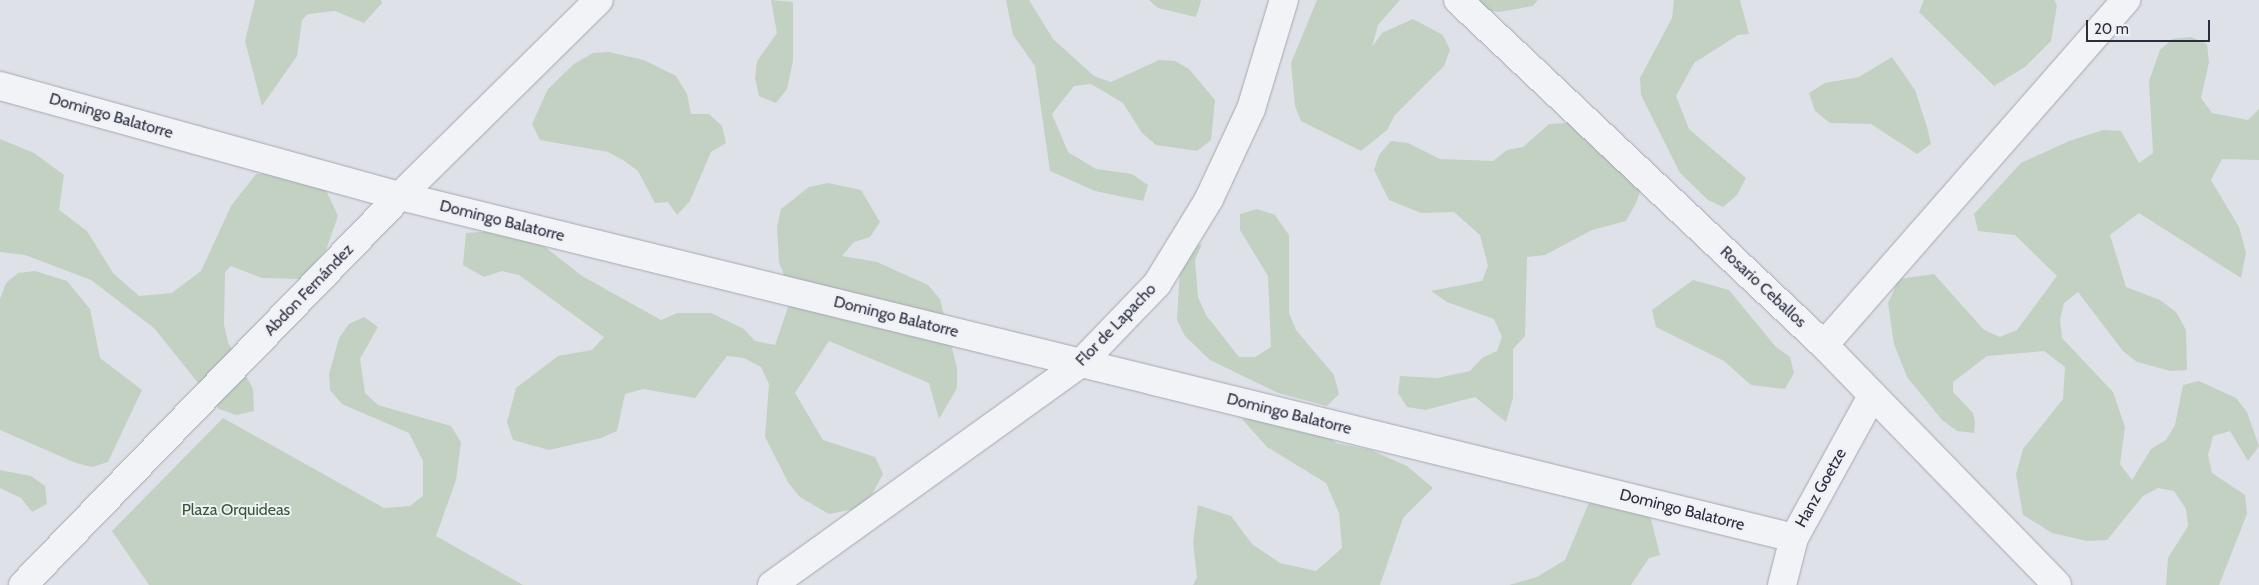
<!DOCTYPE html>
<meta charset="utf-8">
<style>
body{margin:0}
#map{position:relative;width:2259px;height:585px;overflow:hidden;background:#dfe1e8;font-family:Cabin,sans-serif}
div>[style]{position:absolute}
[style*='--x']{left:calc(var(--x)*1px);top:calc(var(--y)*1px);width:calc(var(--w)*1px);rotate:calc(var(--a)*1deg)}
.green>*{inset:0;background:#c2d1c1}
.roads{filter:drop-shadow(0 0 1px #a5a7b2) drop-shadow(0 0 1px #a5a7b2)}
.street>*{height:28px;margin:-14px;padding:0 14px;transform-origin:14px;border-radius:14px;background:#f2f3f6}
span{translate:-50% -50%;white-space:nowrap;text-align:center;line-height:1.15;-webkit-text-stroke:4px #eef0f5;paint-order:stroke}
.street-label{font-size:16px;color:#292d3e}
.park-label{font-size:16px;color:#385937}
.scale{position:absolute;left:2086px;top:20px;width:124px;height:22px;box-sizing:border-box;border:2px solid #292d3e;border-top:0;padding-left:6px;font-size:15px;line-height:18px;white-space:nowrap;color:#292d3e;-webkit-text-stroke:4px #eef0f5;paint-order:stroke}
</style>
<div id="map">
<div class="green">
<div style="clip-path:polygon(255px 0,381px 0,382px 3px,364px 23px,335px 11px,308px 14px,302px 20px,297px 56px,262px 106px,245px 41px)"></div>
<div style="clip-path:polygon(771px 0,793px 2px,793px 61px,787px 89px,776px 103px,759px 96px,755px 78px,757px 61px,777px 33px)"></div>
<div style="clip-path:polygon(1006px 0,1029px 0,1053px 39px,1094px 76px,1111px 82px,1159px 60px,1175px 61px,1189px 69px,1215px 100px,1211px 140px,1197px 151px,1156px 145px,1142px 133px,1123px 103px,1091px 84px,1074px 86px,1052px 114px,1068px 152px,1096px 169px,1132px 174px,1148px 185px,1143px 201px,1095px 191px,1050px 171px,1035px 66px,1013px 35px)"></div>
<div style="clip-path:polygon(1149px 0,1201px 0,1201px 1px,1196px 17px,1158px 8px)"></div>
<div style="clip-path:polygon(1317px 0,1400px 0,1378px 25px,1372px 47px,1382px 33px,1413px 19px,1443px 35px,1450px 50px,1444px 66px,1395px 115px,1387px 130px,1361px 151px,1301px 121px,1295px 106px,1291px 63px)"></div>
<div style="clip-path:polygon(1474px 0,1538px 0,1533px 6px,1499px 12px,1480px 9px)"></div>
<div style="clip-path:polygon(1674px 0,1740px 0,1749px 34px,1738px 35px,1694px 63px,1676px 96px,1689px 129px,1746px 178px,1737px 195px,1723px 207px,1708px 200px,1680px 173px,1641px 95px,1640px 78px,1672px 18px)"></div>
<div style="clip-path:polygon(1924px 0,2054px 0,2057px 5px,2051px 41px,2025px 67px,1994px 86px,1919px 12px)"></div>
<div style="clip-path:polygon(2191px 37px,2207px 44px,2209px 62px,2201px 98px,2212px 113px,2248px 120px,2259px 109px,2259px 160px,2222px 159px,2211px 180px,2239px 227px,2246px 253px,2241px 278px,2139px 213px,2110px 235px,2126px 287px,2160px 300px,2176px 312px,2186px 330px,2187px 370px,2171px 371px,2137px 362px,2123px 351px,2078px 292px,2064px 303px,2060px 320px,2062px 338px,2113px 392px,2125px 427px,2120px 464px,2132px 480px,2151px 449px,2166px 440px,2175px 425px,2183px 385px,2199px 381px,2236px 398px,2247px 412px,2259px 446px,2248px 461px,2230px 431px,2213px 436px,2208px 455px,2212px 473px,2245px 495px,2247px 514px,2219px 585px,2166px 585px,2168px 558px,2188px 526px,2186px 509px,2174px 491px,2158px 488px,2143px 496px,2107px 540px,2087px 541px,2052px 533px,2023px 515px,2016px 474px,2023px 449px,2063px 399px,2065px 367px,2044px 351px,1987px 356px,1953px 382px,1953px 392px,1973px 413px,1975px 422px,1974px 433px,1957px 431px,1942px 420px,1907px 377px,1894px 344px,1888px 303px,1899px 279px,1934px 274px,1984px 330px,2000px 337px,2017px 330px,2057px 276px,2015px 235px,1978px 231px,1974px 214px,2021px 163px,2069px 141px,2103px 130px,2121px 131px,2139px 163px,2153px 153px,2149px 81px,2160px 50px,2172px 39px)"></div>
<div style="clip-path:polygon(609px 52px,644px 60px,676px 76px,687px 94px,691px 114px,709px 114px,722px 126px,726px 143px,711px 152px,690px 201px,677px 215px,668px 202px,655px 203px,638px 171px,623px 160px,608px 152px,540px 140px,532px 124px,548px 89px,574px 64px,593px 53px)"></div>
<div style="clip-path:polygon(1892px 57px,1915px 90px,1927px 127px,1931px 144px,1917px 154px,1871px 124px,1830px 123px,1815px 111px,1809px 93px,1825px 83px,1859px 77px)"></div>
<div style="clip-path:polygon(1566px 123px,1584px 125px,1642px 186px,1636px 203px,1626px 221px,1592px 230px,1545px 255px,1527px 257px,1525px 336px,1513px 349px,1513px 398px,1506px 422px,1475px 397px,1425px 410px,1407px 407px,1398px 393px,1400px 376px,1437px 378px,1470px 371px,1482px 358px,1497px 351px,1502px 337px,1494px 319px,1447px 302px,1431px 291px,1482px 281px,1488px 266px,1480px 235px,1454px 212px,1421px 213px,1389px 200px,1374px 170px,1379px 155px,1391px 141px,1408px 143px,1440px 159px,1493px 161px,1507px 150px,1523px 147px,1549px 124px)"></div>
<div style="clip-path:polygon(0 139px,34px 153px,64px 175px,59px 210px,87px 231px,113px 273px,139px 296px,172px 293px,201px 271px,231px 206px,256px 174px,290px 174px,324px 186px,338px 216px,326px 250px,301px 279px,262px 278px,231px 266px,225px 272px,224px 325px,228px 342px,253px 389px,254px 411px,236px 415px,219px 409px,154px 328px,91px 280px,25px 255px,0 252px)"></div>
<div style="clip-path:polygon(828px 183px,861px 190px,880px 222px,870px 237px,854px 242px,842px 256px,877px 262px,928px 285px,940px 299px,957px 368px,957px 388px,939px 419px,929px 383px,829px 341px,795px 393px,823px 440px,875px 457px,883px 474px,865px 507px,829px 514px,800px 497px,789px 484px,765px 437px,769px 384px,761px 367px,744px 358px,727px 356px,695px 398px,643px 389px,625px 394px,617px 431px,601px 438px,549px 450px,513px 440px,507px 422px,516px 388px,558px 356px,592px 350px,604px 337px,519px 275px,502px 271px,484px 277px,463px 265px,466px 233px,508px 230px,540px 243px,582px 276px,661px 320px,677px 313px,711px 313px,744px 329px,755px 341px,775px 345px,792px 296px,779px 262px,777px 227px,781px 209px,809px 187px)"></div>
<div style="clip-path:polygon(1257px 209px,1275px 215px,1289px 235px,1289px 313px,1296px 330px,1334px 375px,1339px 394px,1327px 406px,1278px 393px,1210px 360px,1185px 336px,1177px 320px,1180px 266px,1186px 250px,1202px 244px,1195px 260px,1198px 297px,1206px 315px,1239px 357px,1255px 357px,1271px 347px,1268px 276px,1240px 230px,1240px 214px)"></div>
<div style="clip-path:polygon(35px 271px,67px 281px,90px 309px,100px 358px,142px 390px,108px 462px,92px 467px,76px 463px,0 430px,0 299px,6px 283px,18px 273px)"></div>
<div style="clip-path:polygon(1693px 280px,1729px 290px,1775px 346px,1790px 357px,1794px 373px,1785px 389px,1751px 385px,1724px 361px,1656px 327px,1652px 310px)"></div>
<div style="clip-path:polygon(364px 317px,378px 327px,360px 359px,365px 393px,378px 405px,451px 426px,461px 442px,456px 480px,436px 536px,523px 585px,149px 585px,112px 531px,223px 418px,384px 508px,410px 506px,423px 496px,423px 461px,409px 433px,342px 404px,330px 390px,329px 374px,339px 338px,349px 324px)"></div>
<div style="clip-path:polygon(1275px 414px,1309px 419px,1336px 443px,1371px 450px,1407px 466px,1433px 488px,1403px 518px,1380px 585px,1193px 585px,1197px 577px,1193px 542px,1198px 505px,1231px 516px,1252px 544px,1280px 563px,1316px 571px,1342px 548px,1339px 513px,1326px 483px,1267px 447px,1242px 419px)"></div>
<div style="clip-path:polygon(0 470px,31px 476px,45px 486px,47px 504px,32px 512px,21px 498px,0 488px)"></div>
<div style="clip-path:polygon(1591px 498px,1626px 498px,1651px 519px,1660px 555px,1649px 558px,1631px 585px,1509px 585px,1537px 577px,1565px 560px)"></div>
</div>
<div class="roads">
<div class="street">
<div style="--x:1458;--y:0;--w:503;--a:43.31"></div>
<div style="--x:1824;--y:345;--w:334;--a:45.8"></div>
<div style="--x:0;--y:86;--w:415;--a:15.4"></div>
<div style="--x:400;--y:196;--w:1435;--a:13.78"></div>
<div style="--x:1824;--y:345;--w:459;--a:-48.8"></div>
<div style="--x:23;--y:585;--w:542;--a:-45.9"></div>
<div style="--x:400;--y:196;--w:279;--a:-44.6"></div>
<div style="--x:772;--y:585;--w:380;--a:-35.7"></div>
<div style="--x:1081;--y:363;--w:110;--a:-46.1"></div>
<div style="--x:1157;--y:284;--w:100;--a:-58.5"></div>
<div style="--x:1209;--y:199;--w:99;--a:-65"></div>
<div style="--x:1251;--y:109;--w:114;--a:-73.2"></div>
<div style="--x:1782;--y:585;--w:49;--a:-75.7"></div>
<div style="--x:1794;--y:538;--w:162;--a:-61.2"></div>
</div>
</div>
<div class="street-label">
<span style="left:111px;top:116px;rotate:16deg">Domingo Balatorre</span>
<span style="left:502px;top:221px;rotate:14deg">Domingo Balatorre</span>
<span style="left:1763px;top:287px;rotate:43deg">Rosario Ceballos</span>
<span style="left:309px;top:290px;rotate:-46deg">Abdon Fernández</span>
<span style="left:896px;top:317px;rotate:14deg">Domingo Balatorre</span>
<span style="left:1116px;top:325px;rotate:-46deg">Flor de Lapacho</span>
<span style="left:1289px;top:414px;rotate:14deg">Domingo Balatorre</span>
<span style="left:1821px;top:488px;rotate:-61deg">Hanz Goetze</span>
<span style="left:1682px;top:510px;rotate:14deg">Domingo Balatorre</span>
</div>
<div class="park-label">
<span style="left:236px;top:510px">Plaza Orquideas</span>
</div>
<div class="scale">20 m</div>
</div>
